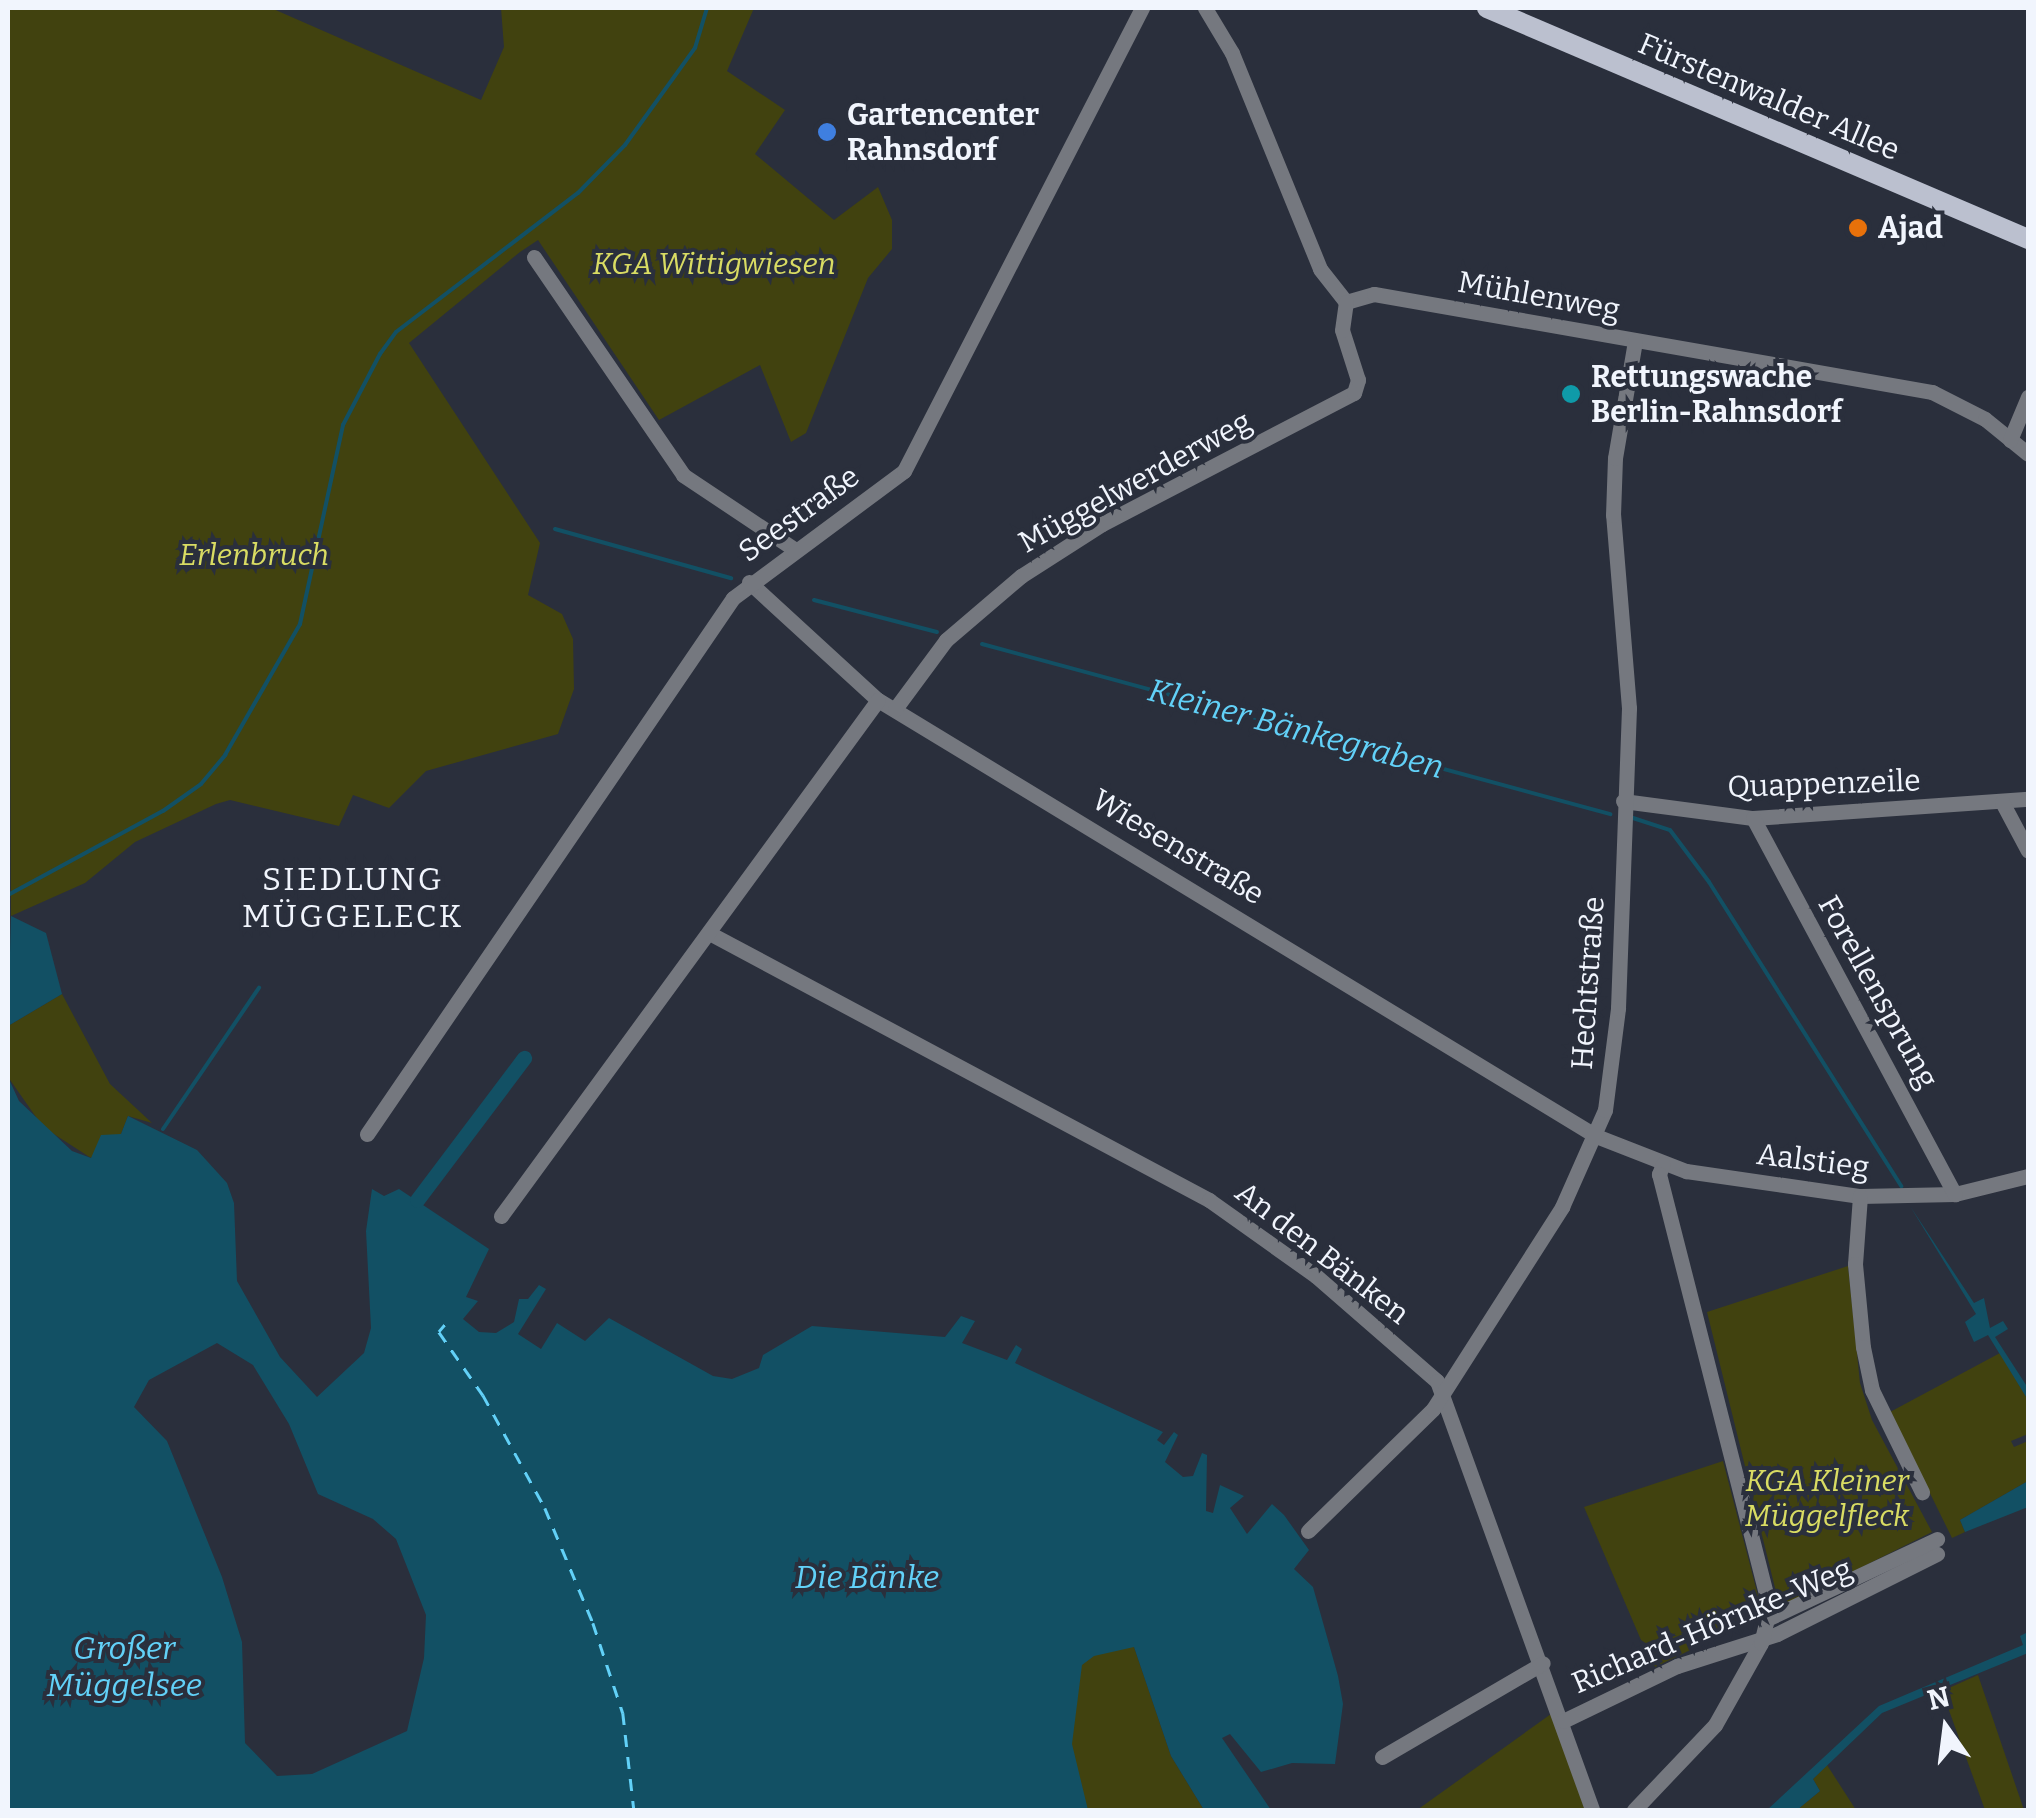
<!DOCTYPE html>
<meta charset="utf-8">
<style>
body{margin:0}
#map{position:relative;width:2036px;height:1818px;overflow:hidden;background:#2a2f3c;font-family:Bitter,serif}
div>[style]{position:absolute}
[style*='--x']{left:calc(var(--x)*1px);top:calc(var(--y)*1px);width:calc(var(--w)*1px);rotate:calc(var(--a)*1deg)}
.green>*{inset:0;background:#41420f}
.water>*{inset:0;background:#125064}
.stream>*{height:4px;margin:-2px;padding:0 2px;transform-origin:2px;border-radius:2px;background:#125064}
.canal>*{height:15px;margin:-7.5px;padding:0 7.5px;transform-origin:7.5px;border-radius:7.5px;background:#125064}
.ferry>*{height:2.5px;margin-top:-1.25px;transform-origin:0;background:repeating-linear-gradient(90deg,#62d1f8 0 12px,transparent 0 22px)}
.minor>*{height:15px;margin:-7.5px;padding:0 7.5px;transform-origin:7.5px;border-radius:7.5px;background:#75787f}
.major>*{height:20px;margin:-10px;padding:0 10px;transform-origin:10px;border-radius:10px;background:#bbc0cf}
.dots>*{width:28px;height:28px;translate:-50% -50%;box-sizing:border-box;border:5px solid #2a2f3c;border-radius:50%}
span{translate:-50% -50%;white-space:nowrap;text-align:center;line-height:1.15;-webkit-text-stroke:8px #2a2f3c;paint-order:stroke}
.street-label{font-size:30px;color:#f1f5fd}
.poi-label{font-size:30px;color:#f1f5fd;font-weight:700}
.left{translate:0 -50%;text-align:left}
.park-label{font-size:30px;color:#d9dc63;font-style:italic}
.water-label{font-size:32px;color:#62d1f8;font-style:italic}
.neighbourhood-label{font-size:32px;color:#f1f5fd;letter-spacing:2.5px}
.frame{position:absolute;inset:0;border:10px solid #f1f5fd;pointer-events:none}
.north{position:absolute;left:1896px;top:1678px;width:100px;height:100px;-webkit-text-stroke:8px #2a2f3c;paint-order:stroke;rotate:346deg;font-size:28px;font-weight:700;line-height:40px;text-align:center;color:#f1f5fd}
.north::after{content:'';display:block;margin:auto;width:35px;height:45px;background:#f1f5fd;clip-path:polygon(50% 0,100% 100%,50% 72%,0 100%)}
</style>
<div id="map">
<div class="green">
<div style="clip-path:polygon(8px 8px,271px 8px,481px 100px,504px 47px,501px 8px,754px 8px,727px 71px,785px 110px,755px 154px,834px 220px,878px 187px,892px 220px,892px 249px,868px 278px,806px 433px,791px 442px,760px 365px,659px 420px,538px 240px,520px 252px,409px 343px,540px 543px,528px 595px,562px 614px,573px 639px,574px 689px,558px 734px,426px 771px,389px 808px,353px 795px,339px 826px,230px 800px,216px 804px,135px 842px,85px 883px,11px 916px)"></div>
<div style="clip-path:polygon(62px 994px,110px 1084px,152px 1123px,128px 1116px,121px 1134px,91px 1158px,43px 1127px,8px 1077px,8px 1026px)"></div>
<div style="clip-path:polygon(1848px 1266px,1860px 1383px,1872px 1420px,1932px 1532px,1780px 1608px,1707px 1312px)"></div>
<div style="clip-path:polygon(2000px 1353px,2028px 1400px,2028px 1434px,2011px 1441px,2014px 1447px,2028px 1441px,2028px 1481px,1960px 1520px,1965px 1532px,1952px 1538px,1890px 1412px)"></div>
<div style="clip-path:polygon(1723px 1461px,1763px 1615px,1653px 1668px,1584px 1507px)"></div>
<div style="clip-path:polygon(870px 1582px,1134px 1647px,1171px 1756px,1204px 1810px,940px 1810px)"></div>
<div style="clip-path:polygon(1978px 1675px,2024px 1810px,1985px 1810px,1942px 1691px)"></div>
<div style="clip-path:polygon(1551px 1714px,1585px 1810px,1417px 1810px)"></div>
<div style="clip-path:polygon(1827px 1765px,1856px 1810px,1797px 1810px,1820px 1791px,1813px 1779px)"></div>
</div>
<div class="water">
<div style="clip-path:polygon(11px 916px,46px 933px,62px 994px,8px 1026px)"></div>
<div style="clip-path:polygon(evenodd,8px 1077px,19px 1101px,72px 1151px,91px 1158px,101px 1135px,121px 1134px,128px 1116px,197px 1150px,227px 1183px,234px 1203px,237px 1281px,280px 1357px,317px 1397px,364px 1353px,371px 1328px,366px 1231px,372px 1189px,384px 1196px,399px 1189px,489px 1249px,466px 1297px,478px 1301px,463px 1319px,479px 1332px,496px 1333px,514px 1322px,519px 1299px,528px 1299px,539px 1285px,546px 1289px,518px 1334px,541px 1349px,557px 1323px,585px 1341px,609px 1318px,713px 1376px,732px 1379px,759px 1368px,763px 1355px,812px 1326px,945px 1337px,961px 1316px,975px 1321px,962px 1343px,1007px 1360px,1016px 1345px,1022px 1349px,1015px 1363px,1163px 1432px,1157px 1440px,1164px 1445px,1174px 1432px,1178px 1435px,1165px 1462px,1183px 1477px,1193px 1476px,1202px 1453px,1207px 1455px,1206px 1511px,1213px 1513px,1220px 1485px,1244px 1496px,1230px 1508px,1247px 1534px,1272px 1504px,1284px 1515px,1309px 1550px,1294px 1569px,1313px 1587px,1338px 1676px,1343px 1704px,1335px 1764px,1292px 1763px,1261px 1772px,1230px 1734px,1222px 1738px,1271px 1810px,1204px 1810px,1171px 1756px,1134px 1647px,1094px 1656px,1082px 1665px,1072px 1744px,1088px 1810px,8px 1810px,8px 1077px,217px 1343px,253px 1365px,289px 1424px,318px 1494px,373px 1519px,396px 1539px,426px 1615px,424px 1658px,407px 1731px,312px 1774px,277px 1776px,245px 1743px,242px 1642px,222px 1577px,167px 1441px,134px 1407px,149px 1380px,217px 1343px)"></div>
<div style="clip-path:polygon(1910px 1206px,1974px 1303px,1984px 1298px,1990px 1328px,2003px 1321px,2008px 1329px,1995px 1337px,2028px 1388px,2028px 1400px,1988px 1335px,1974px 1342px,1965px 1322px,1976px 1314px)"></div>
<div style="clip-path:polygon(2028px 1481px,2028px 1507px,1965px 1532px,1960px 1520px)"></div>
<div style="clip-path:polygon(2028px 1632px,2028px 1653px,1882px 1713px,1813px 1779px,1820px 1791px,1797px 1810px,1767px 1810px,1879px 1706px,2023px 1645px,2020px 1636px)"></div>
</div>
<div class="stream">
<div style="--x:555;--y:529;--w:183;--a:15.6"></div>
<div style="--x:814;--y:600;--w:127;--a:14.6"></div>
<div style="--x:982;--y:644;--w:651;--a:15.15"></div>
<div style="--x:1633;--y:818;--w:39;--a:18"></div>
<div style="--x:1670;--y:830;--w:65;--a:53.1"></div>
<div style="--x:1709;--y:882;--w:360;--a:57.7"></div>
<div style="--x:8;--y:895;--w:176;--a:-28.5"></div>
<div style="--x:163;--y:811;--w:47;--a:-35.4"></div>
<div style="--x:201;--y:784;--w:38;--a:-50"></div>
<div style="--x:225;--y:755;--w:151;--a:-60.2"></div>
<div style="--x:300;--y:624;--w:204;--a:-77.8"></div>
<div style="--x:343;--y:425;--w:80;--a:-62.5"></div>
<div style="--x:380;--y:354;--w:27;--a:-54"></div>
<div style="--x:396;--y:332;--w:229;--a:-37.4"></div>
<div style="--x:578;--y:193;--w:67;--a:-45.6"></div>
<div style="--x:625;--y:145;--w:120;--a:-54.2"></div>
<div style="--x:695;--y:48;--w:42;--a:-73.3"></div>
<div style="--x:163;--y:1129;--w:171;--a:-55.8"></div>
</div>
<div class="canal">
<div style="--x:417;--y:1200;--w:178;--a:-53"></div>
</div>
<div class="ferry">
<div style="--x:445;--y:1325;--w:9;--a:131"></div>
<div style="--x:439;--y:1332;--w:77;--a:55.1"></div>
<div style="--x:483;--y:1395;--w:129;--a:61.2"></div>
<div style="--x:545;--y:1508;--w:125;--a:67.3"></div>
<div style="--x:593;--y:1623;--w:95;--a:71.6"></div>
<div style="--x:623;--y:1713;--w:98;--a:83.5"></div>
</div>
<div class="minor">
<div style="--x:1205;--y:8;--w:52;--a:59"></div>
<div style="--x:1232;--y:53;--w:233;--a:67.8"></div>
<div style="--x:1320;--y:269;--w:42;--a:51.8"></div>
<div style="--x:534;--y:257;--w:264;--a:55.6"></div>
<div style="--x:683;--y:475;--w:133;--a:33.7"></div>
<div style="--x:1346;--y:302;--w:29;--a:-16"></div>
<div style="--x:1374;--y:294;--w:567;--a:9.96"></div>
<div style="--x:1932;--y:392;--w:59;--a:27"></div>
<div style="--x:1985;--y:419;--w:55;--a:39.1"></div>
<div style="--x:2010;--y:440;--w:47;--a:-67.3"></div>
<div style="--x:749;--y:582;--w:175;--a:42.5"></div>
<div style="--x:878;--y:700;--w:840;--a:31.27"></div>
<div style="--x:1596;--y:1136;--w:97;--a:21.3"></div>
<div style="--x:1686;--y:1171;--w:176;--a:8.2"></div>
<div style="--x:1860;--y:1196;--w:95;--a:-1.2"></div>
<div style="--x:1955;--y:1194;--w:75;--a:-13.9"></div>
<div style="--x:895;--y:709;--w:86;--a:-53.5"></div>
<div style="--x:946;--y:640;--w:99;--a:-40.5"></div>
<div style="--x:1021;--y:576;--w:96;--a:-32.7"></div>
<div style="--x:1102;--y:524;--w:284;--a:-27.5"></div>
<div style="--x:1354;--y:393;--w:14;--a:-73"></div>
<div style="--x:1358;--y:380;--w:52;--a:-107.7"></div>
<div style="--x:1342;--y:330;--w:28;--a:-82"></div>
<div style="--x:1623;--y:801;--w:131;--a:7.5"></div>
<div style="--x:1753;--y:818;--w:276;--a:-4"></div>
<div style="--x:2002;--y:802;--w:55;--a:62"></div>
<div style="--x:1753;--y:818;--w:427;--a:61.8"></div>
<div style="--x:711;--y:934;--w:565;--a:28.11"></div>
<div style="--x:1209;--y:1200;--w:131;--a:35.4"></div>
<div style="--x:1316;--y:1276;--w:160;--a:41"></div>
<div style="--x:1437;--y:1381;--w:456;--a:70.1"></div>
<div style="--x:367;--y:1134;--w:649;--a:-55.67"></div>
<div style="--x:733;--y:598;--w:213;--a:-36.6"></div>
<div style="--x:904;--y:471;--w:521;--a:-62.8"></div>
<div style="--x:1663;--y:1164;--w:11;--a:112"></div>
<div style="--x:1659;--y:1174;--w:455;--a:75.7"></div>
<div style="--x:1860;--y:1196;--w:68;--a:94.2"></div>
<div style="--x:1855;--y:1264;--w:83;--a:84.5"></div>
<div style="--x:1863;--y:1347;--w:44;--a:78.2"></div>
<div style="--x:1872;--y:1390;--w:114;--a:63.9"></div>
<div style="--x:501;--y:1216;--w:639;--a:-53.85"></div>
<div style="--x:1308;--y:1531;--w:175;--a:-44.3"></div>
<div style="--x:1433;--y:1409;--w:240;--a:-57.4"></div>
<div style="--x:1562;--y:1207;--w:106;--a:-66.1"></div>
<div style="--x:1605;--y:1110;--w:103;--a:-82.7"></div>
<div style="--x:1618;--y:1008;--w:300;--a:-87.9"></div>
<div style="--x:1629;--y:708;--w:194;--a:-94.7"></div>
<div style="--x:1613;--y:515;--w:57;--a:-88"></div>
<div style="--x:1615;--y:458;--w:119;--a:-80.3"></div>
<div style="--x:1563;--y:1721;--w:127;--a:-25.8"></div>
<div style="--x:1677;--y:1666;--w:105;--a:-17.7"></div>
<div style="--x:1777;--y:1634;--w:179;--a:-26.6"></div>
<div style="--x:1382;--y:1757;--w:186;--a:-30.3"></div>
<div style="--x:1634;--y:1810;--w:117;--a:-46.4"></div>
<div style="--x:1715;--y:1725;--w:94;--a:-60.7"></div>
<div style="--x:1761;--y:1643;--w:25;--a:-76"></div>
<div style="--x:1767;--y:1619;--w:188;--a:-25.2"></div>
</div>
<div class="major">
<div style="--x:1487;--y:8;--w:588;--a:23.12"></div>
</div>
<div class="dots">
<div style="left:827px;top:132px;background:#3f7fe0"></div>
<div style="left:1858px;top:228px;background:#e8710a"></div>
<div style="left:1571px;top:394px;background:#0f9aa8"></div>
</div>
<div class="street-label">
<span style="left:1769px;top:97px;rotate:23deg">Fürstenwalder Allee</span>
<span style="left:1539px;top:296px;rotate:10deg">Mühlenweg</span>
<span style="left:1135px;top:482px;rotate:-29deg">Müggelwerderweg</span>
<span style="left:799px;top:514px;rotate:-36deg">Seestraße</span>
<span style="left:1824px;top:784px;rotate:-2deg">Quappenzeile</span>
<span style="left:1178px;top:847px;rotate:31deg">Wiesenstraße</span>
<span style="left:1588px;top:983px;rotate:-86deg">Hechtstraße</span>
<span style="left:1878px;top:992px;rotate:61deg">Forellensprung</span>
<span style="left:1813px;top:1161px;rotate:7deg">Aalstieg</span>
<span style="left:1322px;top:1253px;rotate:38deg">An den Bänken</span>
<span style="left:1712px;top:1626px;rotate:-23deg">Richard-Hörnke-Weg</span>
</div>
<div class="poi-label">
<span class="left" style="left:847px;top:132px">Gartencenter<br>Rahnsdorf</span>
<span class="left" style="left:1878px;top:228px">Ajad</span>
<span class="left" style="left:1591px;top:394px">Rettungswache<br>Berlin-Rahnsdorf</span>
</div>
<div class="park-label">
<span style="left:714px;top:264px">KGA Wittigwiesen</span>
<span style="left:254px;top:555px">Erlenbruch</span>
<span style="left:1827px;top:1498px">KGA Kleiner<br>Müggelfleck</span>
</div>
<div class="water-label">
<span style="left:1296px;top:729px;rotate:15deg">Kleiner Bänkegraben</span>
<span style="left:867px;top:1577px">Die Bänke</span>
<span style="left:124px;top:1667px">Großer<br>Müggelsee</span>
</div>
<div class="neighbourhood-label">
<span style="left:353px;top:898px">SIEDLUNG<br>MÜGGELECK</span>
</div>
<div class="frame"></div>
<div class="north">N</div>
</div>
